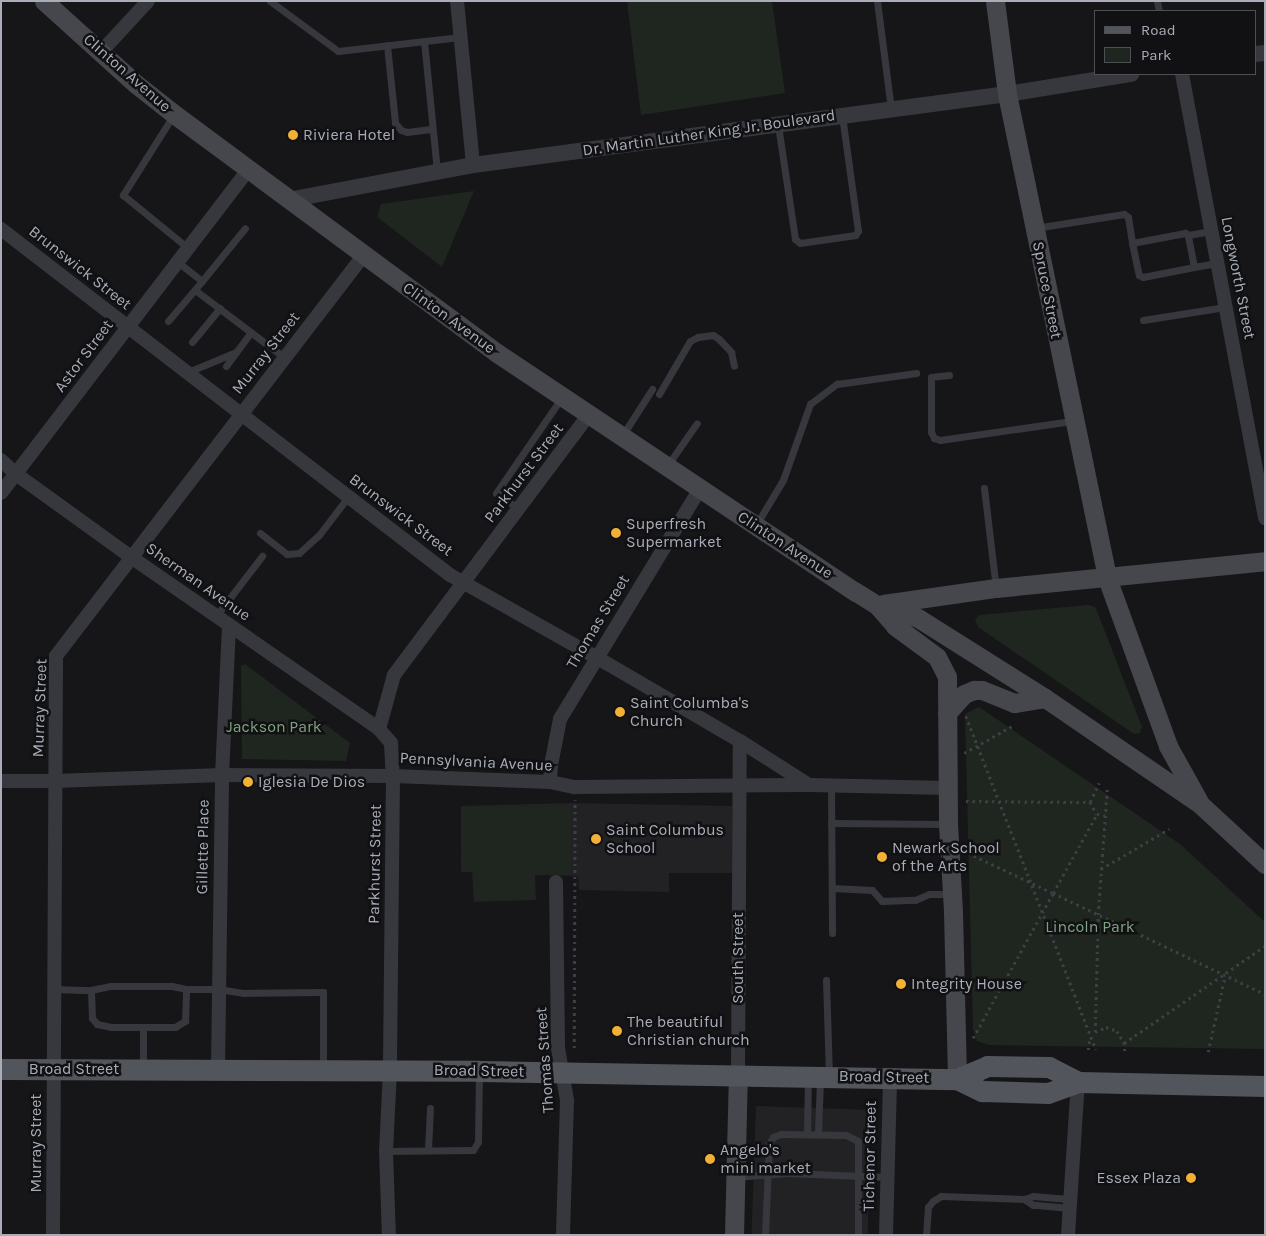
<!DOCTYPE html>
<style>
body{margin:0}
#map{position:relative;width:1266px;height:1236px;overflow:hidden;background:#161618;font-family:Karla,sans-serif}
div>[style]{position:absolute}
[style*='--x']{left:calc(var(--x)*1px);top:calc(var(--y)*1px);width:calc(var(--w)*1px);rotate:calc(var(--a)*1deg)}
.built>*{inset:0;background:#222225;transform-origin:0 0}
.green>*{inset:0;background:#1e261f}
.path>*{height:2.5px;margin-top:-1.25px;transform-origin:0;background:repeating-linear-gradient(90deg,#3d3f44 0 2.5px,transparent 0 6.5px)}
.service>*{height:7px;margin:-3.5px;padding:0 3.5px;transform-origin:3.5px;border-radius:3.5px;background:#37383d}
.minor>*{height:14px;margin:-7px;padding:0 7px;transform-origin:7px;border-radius:7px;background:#37383d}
.tertiary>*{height:16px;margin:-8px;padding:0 8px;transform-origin:8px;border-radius:8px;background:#37383d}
.secondary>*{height:19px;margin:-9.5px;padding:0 9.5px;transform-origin:9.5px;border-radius:9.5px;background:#45474d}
.primary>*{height:21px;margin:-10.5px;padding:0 10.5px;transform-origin:10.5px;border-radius:10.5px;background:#53555c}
.dots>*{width:14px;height:14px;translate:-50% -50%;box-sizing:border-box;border:2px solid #111113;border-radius:50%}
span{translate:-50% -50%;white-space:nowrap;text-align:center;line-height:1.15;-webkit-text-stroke:5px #111113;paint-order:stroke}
.street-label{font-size:16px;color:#a8adb8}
.poi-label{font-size:16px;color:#a8adb8}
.left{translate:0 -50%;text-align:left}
.right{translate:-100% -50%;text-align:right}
.park-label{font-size:16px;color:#7fa381}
.frame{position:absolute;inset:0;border:2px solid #a8adb8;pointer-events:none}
.legend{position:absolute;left:1094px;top:10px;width:162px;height:65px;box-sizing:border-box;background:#111113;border:1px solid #4d4f55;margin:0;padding:6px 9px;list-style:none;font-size:15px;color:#a8adb8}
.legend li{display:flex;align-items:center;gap:10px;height:25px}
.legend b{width:25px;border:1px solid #4d4f55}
</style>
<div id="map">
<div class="built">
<div style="clip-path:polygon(572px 803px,732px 806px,732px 873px,669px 873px,669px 892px,579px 890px,578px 876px,535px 875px,536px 900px,474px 902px,472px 872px,461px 872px,461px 806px)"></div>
<div style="left:756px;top:1106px;width:116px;height:129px;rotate:2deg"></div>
</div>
<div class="green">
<div style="clip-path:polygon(627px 1px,772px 1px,785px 93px,641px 115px)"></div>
<div style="clip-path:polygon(474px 191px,442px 267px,377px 217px,381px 204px)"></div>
<div style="clip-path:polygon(1088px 605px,1095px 607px,1097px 611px,1142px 727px,1140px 733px,1134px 734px,978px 627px,975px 620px,979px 615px)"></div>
<div style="clip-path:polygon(245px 664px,350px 743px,346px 761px,242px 759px,241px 666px)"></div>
<div style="clip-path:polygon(979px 707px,1180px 844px,1265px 922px,1265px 1049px,989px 1045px,977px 1041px,973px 1029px,965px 714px)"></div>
<div style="clip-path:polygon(461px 806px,571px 807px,572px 875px,534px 874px,535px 899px,474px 901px,473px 872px,462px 871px)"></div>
</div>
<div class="path">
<div style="--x:966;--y:716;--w:358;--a:68.7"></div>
<div style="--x:964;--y:753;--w:57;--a:-29.2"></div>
<div style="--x:966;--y:801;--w:124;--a:0.5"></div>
<div style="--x:1090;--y:802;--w:14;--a:60"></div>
<div style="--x:1097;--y:814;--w:8;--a:7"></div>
<div style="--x:1090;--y:802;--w:21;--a:-65"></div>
<div style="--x:968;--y:853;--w:94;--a:25.2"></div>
<div style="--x:1053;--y:893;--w:90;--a:-60.9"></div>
<div style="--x:1101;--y:869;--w:79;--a:-30.5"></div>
<div style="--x:1095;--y:1032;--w:117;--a:-88.5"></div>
<div style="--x:1098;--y:915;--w:127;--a:-85.9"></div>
<div style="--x:1095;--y:1032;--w:12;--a:-24"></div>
<div style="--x:1106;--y:1027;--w:12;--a:20"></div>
<div style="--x:1117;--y:1031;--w:13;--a:58"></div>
<div style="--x:1124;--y:1042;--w:9;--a:84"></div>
<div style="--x:973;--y:1038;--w:166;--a:-61.1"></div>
<div style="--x:1053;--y:893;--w:235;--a:25.5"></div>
<div style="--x:1124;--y:1043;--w:171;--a:-34.5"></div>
<div style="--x:574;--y:1048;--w:248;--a:-89.8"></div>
<div style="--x:1088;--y:1050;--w:12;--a:-81"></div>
<div style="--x:1208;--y:1052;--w:78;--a:-77.4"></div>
</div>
<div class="service">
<div style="--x:270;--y:1;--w:84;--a:36.3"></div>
<div style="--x:338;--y:51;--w:123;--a:-6.5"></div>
<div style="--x:877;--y:1;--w:109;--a:82.6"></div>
<div style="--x:1157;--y:1;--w:10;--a:79"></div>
<div style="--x:424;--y:41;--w:132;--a:84.3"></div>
<div style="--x:387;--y:45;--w:78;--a:84.1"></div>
<div style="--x:395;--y:123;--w:9;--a:49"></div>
<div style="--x:401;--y:130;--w:6;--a:18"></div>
<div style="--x:407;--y:132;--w:24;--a:-7"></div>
<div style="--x:174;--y:114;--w:96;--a:122.2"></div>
<div style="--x:123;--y:195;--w:84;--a:39.2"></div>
<div style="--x:778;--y:125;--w:115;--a:81.5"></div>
<div style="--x:795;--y:239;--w:6;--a:39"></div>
<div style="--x:800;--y:243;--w:56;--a:-8.3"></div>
<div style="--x:855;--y:235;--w:5;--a:-53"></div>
<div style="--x:858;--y:231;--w:116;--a:-97.9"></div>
<div style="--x:1035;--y:228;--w:90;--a:-8.9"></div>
<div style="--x:1124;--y:214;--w:5;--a:37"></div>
<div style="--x:1128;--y:217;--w:26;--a:81"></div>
<div style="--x:1132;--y:243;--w:33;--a:78"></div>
<div style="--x:1139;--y:275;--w:4;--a:27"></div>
<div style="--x:1143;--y:277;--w:52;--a:-11.1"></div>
<div style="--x:1194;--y:267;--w:33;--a:-101"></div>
<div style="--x:1188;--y:235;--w:4;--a:-146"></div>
<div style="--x:1185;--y:233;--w:54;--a:169.3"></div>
<div style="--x:1188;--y:235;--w:23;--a:-10"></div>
<div style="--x:1194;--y:267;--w:23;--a:-10"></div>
<div style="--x:202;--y:281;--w:68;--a:-50.9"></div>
<div style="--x:195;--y:290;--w:113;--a:37.1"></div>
<div style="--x:1143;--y:320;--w:83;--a:-9"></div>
<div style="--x:168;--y:321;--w:52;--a:-49.6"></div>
<div style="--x:202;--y:281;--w:31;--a:-142"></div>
<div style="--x:192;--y:342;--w:44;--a:-50.5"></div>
<div style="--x:226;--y:366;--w:42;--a:-53.7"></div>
<div style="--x:188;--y:372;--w:52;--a:-22.6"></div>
<div style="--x:949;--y:375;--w:18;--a:174"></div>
<div style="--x:931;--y:377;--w:55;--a:90"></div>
<div style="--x:931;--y:432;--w:7;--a:63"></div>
<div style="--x:934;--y:438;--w:6;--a:18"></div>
<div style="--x:940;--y:440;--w:133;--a:-8.2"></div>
<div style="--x:659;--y:394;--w:61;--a:-59.7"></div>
<div style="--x:690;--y:341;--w:9;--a:-27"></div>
<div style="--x:698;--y:337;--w:15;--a:-8"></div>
<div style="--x:713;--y:335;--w:7;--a:34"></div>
<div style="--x:719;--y:339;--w:18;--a:47"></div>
<div style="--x:731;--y:352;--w:14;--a:78"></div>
<div style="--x:622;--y:436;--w:56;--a:-57.4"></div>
<div style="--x:667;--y:466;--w:52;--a:-55.1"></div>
<div style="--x:984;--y:488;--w:101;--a:83.2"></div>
<div style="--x:519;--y:509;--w:28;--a:-145"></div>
<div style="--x:496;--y:493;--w:116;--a:-55.5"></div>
<div style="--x:756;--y:525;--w:52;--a:-59"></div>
<div style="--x:783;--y:480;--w:81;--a:-70.4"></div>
<div style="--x:810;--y:404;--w:34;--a:-37"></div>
<div style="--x:837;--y:384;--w:80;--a:-7.9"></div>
<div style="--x:260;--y:533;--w:34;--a:38"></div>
<div style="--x:287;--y:554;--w:12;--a:-5"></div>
<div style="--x:299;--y:553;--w:27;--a:-42"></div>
<div style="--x:319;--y:535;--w:48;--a:-52.7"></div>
<div style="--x:216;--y:616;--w:76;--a:-52.5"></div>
<div style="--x:831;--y:785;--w:148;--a:89.6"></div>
<div style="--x:831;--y:823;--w:116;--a:0.5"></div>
<div style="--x:832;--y:888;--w:40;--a:2.9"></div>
<div style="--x:872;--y:890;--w:15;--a:48"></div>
<div style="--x:882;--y:901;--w:33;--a:-2"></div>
<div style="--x:915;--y:900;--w:15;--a:-23"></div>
<div style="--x:929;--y:894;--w:21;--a:0"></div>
<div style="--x:826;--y:980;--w:96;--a:88.2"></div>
<div style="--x:54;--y:989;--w:37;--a:2"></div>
<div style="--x:91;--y:990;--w:19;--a:-12"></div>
<div style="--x:110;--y:986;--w:62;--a:0"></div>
<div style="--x:172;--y:986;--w:14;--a:12"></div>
<div style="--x:186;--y:989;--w:32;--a:0"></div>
<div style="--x:218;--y:989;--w:25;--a:9"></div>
<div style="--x:243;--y:993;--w:80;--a:-0.7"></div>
<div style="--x:323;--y:992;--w:77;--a:90"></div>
<div style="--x:91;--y:990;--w:28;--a:88"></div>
<div style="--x:92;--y:1018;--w:8;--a:50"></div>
<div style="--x:97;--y:1024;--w:14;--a:12"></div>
<div style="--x:111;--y:1027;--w:64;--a:0"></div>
<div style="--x:175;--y:1027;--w:12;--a:-31"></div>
<div style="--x:185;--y:1021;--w:32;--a:-88"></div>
<div style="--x:143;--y:1068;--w:41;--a:-90"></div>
<div style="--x:807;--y:1134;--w:55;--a:-89"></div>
<div style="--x:818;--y:1134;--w:54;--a:-87.9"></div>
<div style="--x:428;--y:1150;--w:42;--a:-87.3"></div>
<div style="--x:386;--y:1151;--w:87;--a:-0.7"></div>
<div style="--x:473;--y:1150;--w:9;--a:-58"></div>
<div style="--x:478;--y:1142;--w:68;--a:-89.2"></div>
<div style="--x:736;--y:1177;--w:51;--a:-4.5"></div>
<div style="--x:787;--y:1173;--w:100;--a:2.3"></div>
<div style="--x:1071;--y:1208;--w:38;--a:-175"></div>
<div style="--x:1033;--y:1205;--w:11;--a:-146"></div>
<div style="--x:1024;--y:1199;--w:9;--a:-18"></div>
<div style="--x:1033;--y:1196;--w:38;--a:5"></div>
<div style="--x:765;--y:1235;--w:91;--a:-87.5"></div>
<div style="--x:769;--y:1144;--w:8;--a:-60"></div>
<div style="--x:773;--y:1137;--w:9;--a:-21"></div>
<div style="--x:781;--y:1134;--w:65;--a:0.9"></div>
<div style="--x:846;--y:1135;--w:13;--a:27"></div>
<div style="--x:858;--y:1141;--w:94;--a:90"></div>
<div style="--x:926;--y:1235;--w:28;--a:-86"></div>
<div style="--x:928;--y:1207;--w:8;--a:-50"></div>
<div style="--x:933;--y:1201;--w:9;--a:-32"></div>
<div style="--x:941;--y:1196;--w:83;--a:2.1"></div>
</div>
<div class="minor">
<div style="--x:457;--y:1;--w:165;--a:84.4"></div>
<div style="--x:101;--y:52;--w:69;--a:-47.3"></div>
<div style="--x:1182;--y:74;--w:452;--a:79.4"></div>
<div style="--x:1;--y:229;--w:567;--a:37.62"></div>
<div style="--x:450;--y:575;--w:181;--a:29.4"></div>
<div style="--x:608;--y:664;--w:153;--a:30.3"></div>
<div style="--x:740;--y:741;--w:82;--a:32.5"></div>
<div style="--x:1;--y:460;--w:21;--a:43"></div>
<div style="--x:16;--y:474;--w:142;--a:35.8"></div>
<div style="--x:131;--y:557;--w:302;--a:34.7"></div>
<div style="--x:379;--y:729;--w:18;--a:49"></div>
<div style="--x:391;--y:743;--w:33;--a:87"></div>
<div style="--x:393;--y:776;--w:294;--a:90.6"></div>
<div style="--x:390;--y:1070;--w:81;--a:92.8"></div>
<div style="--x:386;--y:1151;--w:84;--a:88"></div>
<div style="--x:1;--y:493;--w:408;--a:-52.6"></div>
<div style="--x:379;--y:729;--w:56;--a:-74.5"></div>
<div style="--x:394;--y:675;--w:326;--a:-53.2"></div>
<div style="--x:1;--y:781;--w:54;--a:0"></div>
<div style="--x:55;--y:781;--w:167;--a:-2.1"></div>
<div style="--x:222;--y:775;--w:171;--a:0.3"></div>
<div style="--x:393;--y:776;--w:157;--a:2.2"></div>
<div style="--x:550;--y:782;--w:25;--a:12"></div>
<div style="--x:574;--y:787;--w:235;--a:-0.5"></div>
<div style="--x:809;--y:785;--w:139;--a:1.2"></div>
<div style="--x:550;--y:782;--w:17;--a:-87"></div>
<div style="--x:551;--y:765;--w:47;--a:-78.9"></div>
<div style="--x:560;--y:719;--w:269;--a:-58.7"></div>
<div style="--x:556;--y:882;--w:166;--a:89.3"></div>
<div style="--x:558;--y:1048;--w:53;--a:80.2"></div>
<div style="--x:567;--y:1100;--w:135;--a:91.7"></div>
<div style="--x:218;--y:1069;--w:294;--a:-89.2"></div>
<div style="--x:222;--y:775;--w:150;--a:-87.3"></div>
<div style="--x:738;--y:1076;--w:335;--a:-89.7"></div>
<div style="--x:53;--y:1235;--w:579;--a:-89.7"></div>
<div style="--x:56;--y:656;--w:504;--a:-52.49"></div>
<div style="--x:886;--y:1235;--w:158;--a:-88.5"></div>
<div style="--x:1068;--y:1235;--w:153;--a:-86.3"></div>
</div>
<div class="tertiary">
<div style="--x:1255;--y:54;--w:10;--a:-6"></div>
<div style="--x:288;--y:200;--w:188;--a:-10.7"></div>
<div style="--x:473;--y:165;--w:539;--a:-7.57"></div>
<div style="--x:1007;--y:94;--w:126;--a:-9.2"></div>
</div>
<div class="secondary">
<div style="--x:44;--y:1;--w:124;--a:42.1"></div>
<div style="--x:136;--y:84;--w:48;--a:38.3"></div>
<div style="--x:174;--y:114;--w:402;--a:36.5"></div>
<div style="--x:497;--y:353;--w:431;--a:33.7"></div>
<div style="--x:856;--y:592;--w:25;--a:32"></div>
<div style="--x:877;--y:605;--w:43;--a:17.6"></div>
<div style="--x:918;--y:618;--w:150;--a:32.2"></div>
<div style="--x:1045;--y:698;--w:189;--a:34.4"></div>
<div style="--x:1201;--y:805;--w:87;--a:42.7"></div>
<div style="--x:995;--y:1;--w:94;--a:82.6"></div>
<div style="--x:1007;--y:94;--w:494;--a:78.3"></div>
<div style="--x:1107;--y:578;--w:179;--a:70"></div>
<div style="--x:1168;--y:746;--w:62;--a:60.9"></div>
<div style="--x:883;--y:604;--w:114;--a:-8.1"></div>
<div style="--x:996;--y:588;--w:270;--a:-5.7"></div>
<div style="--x:877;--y:605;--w:28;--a:49"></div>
<div style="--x:895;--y:626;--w:52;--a:36.4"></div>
<div style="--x:937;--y:657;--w:22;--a:63"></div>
<div style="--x:947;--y:677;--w:147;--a:89.6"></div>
<div style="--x:948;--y:824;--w:88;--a:86.7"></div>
<div style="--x:953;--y:912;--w:167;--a:88.6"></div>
<div style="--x:947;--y:713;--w:25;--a:-48"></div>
<div style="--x:964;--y:694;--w:11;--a:-22"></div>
<div style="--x:974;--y:690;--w:8;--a:0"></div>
<div style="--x:982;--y:690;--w:35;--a:22"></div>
<div style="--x:1014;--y:703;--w:31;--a:-9"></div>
<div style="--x:734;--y:1235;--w:159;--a:-88.6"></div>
</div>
<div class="primary">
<div style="--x:1;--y:1069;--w:478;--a:0.2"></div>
<div style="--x:479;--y:1071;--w:478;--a:1"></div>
<div style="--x:957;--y:1079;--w:33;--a:-23"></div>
<div style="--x:987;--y:1066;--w:62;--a:0.9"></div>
<div style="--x:1049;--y:1067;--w:33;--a:27"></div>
<div style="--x:957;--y:1079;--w:28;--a:26"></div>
<div style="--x:982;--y:1091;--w:66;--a:1.7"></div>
<div style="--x:1048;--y:1093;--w:32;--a:-20"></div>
<div style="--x:1078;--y:1082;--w:187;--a:1.2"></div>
</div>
<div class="dots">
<div style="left:293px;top:135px;background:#f2b134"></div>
<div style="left:616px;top:533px;background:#f2b134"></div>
<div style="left:620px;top:712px;background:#f2b134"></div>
<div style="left:248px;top:782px;background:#f2b134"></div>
<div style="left:596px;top:839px;background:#f2b134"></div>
<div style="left:882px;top:857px;background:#f2b134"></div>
<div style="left:901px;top:984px;background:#f2b134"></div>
<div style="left:617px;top:1031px;background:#f2b134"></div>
<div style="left:710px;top:1159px;background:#f2b134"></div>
<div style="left:1191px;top:1178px;background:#f2b134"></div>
</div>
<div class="street-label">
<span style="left:127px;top:73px;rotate:41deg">Clinton Avenue</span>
<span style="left:709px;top:133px;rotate:-8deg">Dr. Martin Luther King Jr. Boulevard</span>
<span style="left:80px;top:268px;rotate:38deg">Brunswick Street</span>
<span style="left:1238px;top:278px;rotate:79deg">Longworth Street</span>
<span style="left:1047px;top:290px;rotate:79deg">Spruce Street</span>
<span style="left:449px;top:318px;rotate:36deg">Clinton Avenue</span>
<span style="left:266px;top:353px;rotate:-52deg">Murray Street</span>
<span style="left:84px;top:356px;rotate:-53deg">Astor Street</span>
<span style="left:524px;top:473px;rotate:-53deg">Parkhurst Street</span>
<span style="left:401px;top:515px;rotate:37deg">Brunswick Street</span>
<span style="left:785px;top:545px;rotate:33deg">Clinton Avenue</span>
<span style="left:198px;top:582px;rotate:35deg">Sherman Avenue</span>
<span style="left:598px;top:622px;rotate:-59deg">Thomas Street</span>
<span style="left:40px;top:708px;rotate:-88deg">Murray Street</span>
<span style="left:476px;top:762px;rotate:3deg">Pennsylvania Avenue</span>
<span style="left:203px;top:847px;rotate:-89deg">Gillette Place</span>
<span style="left:375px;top:864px;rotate:-89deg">Parkhurst Street</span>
<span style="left:738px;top:958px;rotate:-90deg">South Street</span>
<span style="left:545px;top:1060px;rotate:-94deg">Thomas Street</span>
<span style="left:74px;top:1069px">Broad Street</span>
<span style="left:479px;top:1071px;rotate:1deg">Broad Street</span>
<span style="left:884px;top:1077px;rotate:1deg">Broad Street</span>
<span style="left:36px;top:1143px;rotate:-90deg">Murray Street</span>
<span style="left:870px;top:1156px;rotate:-89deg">Tichenor Street</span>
</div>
<div class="poi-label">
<span class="left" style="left:303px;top:135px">Riviera Hotel</span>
<span class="left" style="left:626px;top:533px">Superfresh<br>Supermarket</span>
<span class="left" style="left:630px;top:712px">Saint Columba's<br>Church</span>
<span class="left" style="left:258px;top:782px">Iglesia De Dios</span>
<span class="left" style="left:606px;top:839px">Saint Columbus<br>School</span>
<span class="left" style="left:892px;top:857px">Newark School<br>of the Arts</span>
<span class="left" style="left:911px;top:984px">Integrity House</span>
<span class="left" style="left:627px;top:1031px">The beautiful<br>Christian church</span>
<span class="left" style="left:720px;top:1159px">Angelo's<br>mini market</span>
<span class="right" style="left:1181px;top:1178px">Essex Plaza</span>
</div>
<div class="park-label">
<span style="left:274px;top:727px">Jackson Park</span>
<span style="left:1090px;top:927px">Lincoln Park</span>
</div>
<div class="frame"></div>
<ul class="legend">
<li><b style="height:6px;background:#53555c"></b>Road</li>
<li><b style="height:14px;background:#1e261f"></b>Park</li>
</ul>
</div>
